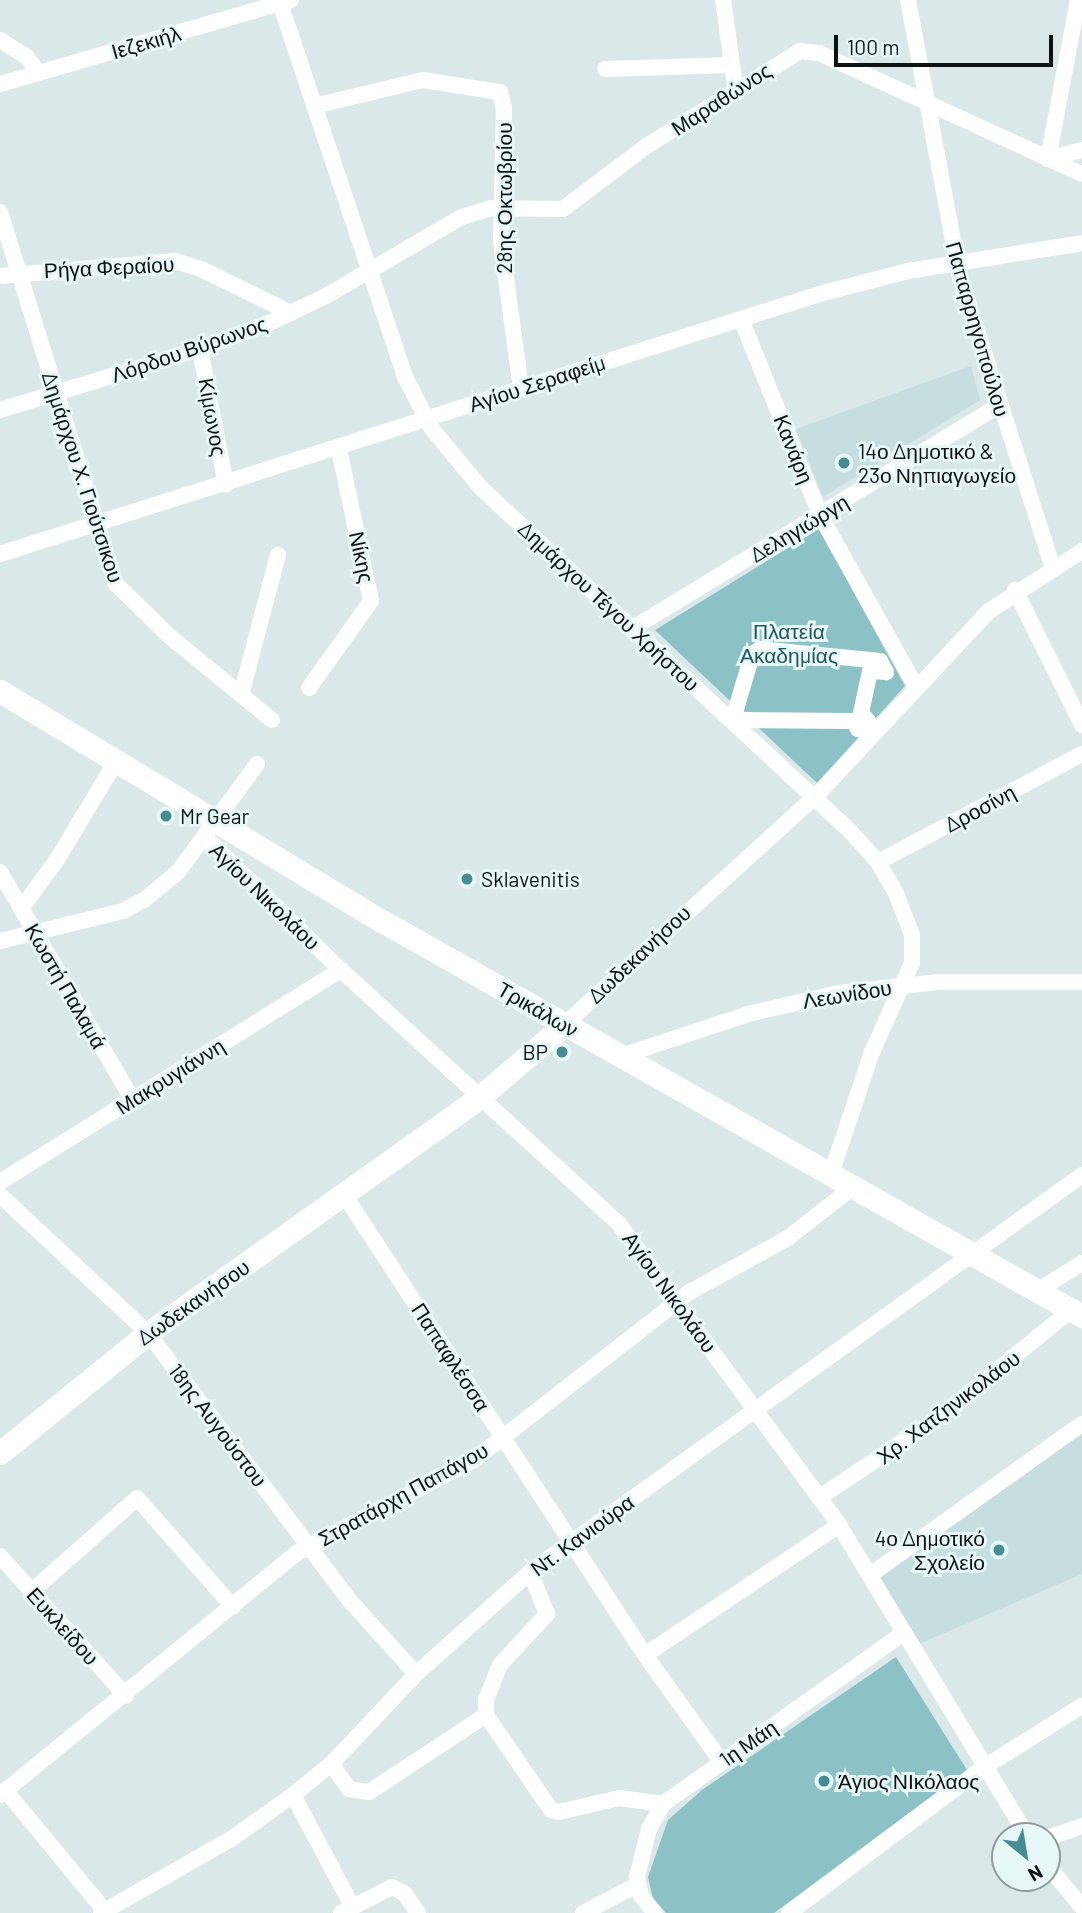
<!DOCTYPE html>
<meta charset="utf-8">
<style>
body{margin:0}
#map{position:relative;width:1082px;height:1913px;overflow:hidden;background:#dae8ea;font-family:Barlow,sans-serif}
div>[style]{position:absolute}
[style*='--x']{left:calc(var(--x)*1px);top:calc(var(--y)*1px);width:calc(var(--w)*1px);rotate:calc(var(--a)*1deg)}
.built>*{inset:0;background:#c6dee0}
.green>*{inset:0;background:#8cc1c6}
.street>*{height:16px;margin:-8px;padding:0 8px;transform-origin:8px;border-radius:8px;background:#fff}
.secondary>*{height:23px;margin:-11.5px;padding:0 11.5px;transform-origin:11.5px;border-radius:11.5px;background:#fff}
.dots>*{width:19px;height:19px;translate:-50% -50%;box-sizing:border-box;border:4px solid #e7f6f7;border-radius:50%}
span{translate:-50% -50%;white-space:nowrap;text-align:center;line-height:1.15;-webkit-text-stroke:6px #e7f6f7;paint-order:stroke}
.street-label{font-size:21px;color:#0e1213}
.poi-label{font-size:21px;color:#0e1213}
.left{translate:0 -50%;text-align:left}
.right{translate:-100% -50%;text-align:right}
.park-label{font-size:21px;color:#22565b}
.north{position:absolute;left:991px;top:1822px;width:70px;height:70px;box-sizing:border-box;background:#e7f6f7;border:2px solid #909b9c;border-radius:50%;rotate:150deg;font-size:19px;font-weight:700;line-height:28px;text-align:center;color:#0e1213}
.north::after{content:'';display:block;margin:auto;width:24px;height:32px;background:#458c93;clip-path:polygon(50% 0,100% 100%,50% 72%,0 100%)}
.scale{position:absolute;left:834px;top:35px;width:219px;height:32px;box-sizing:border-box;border:4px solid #0e1213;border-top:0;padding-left:9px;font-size:21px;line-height:24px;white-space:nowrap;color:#0e1213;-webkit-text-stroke:5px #e7f6f7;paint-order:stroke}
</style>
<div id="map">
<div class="built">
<div style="clip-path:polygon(971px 366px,980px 400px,823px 497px,796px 429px)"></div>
<div style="clip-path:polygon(1082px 1434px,1082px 1574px,919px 1644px,879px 1577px)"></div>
</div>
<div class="green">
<div style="clip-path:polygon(819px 529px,905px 686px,817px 783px,655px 630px)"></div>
<div style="clip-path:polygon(896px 1657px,967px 1770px,774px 1913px,666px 1913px,653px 1899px,648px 1877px,668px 1820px,702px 1790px)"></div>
</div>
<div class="street">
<div style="--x:279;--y:0;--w:397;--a:71.5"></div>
<div style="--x:405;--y:377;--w:59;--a:62.6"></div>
<div style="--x:432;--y:429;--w:77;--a:50.3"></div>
<div style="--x:481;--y:488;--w:504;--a:42.91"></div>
<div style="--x:850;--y:831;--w:42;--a:47.9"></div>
<div style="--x:878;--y:862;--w:36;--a:60"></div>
<div style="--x:896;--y:893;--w:45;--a:69.1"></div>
<div style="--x:912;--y:935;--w:28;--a:90"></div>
<div style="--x:912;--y:963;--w:98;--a:114.2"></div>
<div style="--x:872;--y:1052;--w:129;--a:108.6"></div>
<div style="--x:723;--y:0;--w:94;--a:82"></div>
<div style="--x:908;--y:0;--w:282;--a:79.4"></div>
<div style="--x:960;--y:277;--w:306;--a:72.3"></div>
<div style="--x:1078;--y:0;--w:162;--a:100.7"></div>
<div style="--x:1048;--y:159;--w:35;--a:-15"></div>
<div style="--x:0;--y:40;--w:31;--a:32"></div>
<div style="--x:26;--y:56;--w:21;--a:53"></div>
<div style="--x:605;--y:69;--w:126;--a:-1.8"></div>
<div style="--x:0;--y:84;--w:303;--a:-16.1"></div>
<div style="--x:314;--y:106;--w:112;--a:-13.4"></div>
<div style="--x:423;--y:80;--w:78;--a:8.9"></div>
<div style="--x:500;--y:92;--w:17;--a:77"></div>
<div style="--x:504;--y:109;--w:132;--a:91.3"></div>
<div style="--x:501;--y:241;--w:148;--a:82.3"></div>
<div style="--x:0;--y:212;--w:390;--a:72.7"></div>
<div style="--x:116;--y:584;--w:73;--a:44.4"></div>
<div style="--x:168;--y:635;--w:134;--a:39.3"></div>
<div style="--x:0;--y:276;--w:176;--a:-4.9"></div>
<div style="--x:175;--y:261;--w:27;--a:17"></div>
<div style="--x:201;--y:269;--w:100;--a:26.1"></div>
<div style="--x:741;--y:319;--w:211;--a:68"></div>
<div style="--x:820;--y:515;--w:197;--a:60.8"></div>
<div style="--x:200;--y:349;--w:138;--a:79.2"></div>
<div style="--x:0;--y:410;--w:209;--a:-17"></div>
<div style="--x:200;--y:349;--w:79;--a:-20.7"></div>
<div style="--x:274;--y:321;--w:58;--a:-25.7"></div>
<div style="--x:326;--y:296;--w:157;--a:-30.2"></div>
<div style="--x:462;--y:217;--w:31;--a:-17"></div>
<div style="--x:492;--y:208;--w:71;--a:0.8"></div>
<div style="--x:563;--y:209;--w:106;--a:-37"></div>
<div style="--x:648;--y:145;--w:179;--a:-31.7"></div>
<div style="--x:800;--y:51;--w:19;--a:6"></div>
<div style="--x:819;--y:53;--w:289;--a:24.7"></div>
<div style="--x:0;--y:554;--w:863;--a:-17.6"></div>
<div style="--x:823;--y:293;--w:88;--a:-14.5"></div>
<div style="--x:908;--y:271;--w:176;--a:-9.1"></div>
<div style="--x:1015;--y:590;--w:151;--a:63.6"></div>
<div style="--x:633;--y:628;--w:429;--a:-31.3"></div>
<div style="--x:760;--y:649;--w:121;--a:5.7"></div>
<div style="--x:880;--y:661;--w:13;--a:61"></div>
<div style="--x:886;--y:672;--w:16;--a:-176"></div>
<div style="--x:870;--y:671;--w:43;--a:102.1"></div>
<div style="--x:861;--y:713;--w:11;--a:49"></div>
<div style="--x:868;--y:721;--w:13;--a:141"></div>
<div style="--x:858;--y:729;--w:9;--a:-117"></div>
<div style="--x:854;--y:721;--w:111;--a:-179.5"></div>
<div style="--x:743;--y:720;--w:10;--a:-156"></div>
<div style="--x:734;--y:716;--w:64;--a:-73.6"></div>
<div style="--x:752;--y:655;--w:10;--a:-37"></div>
<div style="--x:309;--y:688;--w:107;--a:-54.5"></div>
<div style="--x:371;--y:601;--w:155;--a:-101.9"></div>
<div style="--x:241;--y:695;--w:145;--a:-75.2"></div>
<div style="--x:205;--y:837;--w:190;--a:44.4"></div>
<div style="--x:341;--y:970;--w:377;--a:42.4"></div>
<div style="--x:619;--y:1224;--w:373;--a:53.8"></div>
<div style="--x:839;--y:1525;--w:363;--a:58.8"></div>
<div style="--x:878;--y:862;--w:231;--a:-27.9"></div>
<div style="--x:0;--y:872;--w:263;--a:59.8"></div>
<div style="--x:21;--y:909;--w:63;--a:-54"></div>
<div style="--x:58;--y:858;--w:114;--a:-59"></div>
<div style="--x:0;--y:941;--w:127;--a:-13.7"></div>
<div style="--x:123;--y:911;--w:24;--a:-28"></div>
<div style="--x:144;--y:900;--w:44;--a:-39.5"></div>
<div style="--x:178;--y:872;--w:134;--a:-53.8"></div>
<div style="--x:564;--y:1025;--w:339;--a:-42.3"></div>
<div style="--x:815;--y:797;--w:255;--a:-46.9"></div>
<div style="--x:989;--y:611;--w:111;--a:-32.8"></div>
<div style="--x:621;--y:1056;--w:138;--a:-18.2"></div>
<div style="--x:752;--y:1013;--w:89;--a:-12.9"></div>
<div style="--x:839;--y:993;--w:101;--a:-6.3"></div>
<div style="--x:939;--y:982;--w:143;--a:0"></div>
<div style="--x:0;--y:1182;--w:402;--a:-31.9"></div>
<div style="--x:0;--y:1195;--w:202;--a:43"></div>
<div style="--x:148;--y:1333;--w:337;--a:53"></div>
<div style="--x:351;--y:1602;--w:97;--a:47.9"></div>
<div style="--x:345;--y:1196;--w:548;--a:56.83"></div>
<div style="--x:645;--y:1655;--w:130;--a:54.4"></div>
<div style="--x:1037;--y:1291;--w:53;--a:-31.9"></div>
<div style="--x:820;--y:1497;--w:141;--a:-33.7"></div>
<div style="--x:937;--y:1419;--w:173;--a:-39.1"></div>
<div style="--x:0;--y:1556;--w:188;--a:48"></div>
<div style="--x:530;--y:1572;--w:45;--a:68"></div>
<div style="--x:547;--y:1614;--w:69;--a:132.7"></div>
<div style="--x:500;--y:1665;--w:37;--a:112"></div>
<div style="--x:486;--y:1699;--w:16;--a:90"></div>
<div style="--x:486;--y:1715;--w:115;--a:55.6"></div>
<div style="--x:551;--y:1810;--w:8;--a:14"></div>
<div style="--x:559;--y:1812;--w:62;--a:-13.1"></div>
<div style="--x:619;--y:1798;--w:44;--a:7.8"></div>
<div style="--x:870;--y:1575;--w:260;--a:-35.5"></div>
<div style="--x:32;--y:1591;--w:140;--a:-41.5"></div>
<div style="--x:137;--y:1498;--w:145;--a:48.6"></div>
<div style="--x:645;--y:1655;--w:234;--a:-33.8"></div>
<div style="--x:331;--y:1764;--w:31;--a:54"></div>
<div style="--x:349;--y:1789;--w:20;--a:9"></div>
<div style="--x:369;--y:1792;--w:140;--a:-33.3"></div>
<div style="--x:6;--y:1791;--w:156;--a:50.5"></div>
<div style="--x:0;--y:1795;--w:383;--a:-39.2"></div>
<div style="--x:297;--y:1553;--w:201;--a:-27.8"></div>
<div style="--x:475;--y:1459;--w:270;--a:-37.9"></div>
<div style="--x:688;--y:1293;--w:114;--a:-28.8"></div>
<div style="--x:788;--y:1238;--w:83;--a:-38.1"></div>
<div style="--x:293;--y:1795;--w:126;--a:62"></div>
<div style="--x:1047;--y:1838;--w:37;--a:-19"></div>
<div style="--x:1047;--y:1865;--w:55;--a:50.2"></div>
<div style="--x:101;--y:1913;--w:153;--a:-29.7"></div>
<div style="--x:234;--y:1837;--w:72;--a:-35.4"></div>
<div style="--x:293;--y:1795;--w:49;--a:-39.2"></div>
<div style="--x:331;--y:1764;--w:124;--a:-46.6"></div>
<div style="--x:416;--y:1674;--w:153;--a:-41.8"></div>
<div style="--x:530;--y:1572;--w:680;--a:-35.72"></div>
<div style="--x:341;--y:1913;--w:57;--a:-27"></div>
<div style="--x:392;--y:1887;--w:15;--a:28"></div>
<div style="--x:405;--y:1894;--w:23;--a:56"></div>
<div style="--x:583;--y:1913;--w:61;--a:-27.4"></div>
<div style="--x:655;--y:1913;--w:22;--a:-129"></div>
<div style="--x:641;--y:1896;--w:19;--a:-102"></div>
<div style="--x:637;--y:1877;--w:49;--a:-76"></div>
<div style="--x:649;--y:1829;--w:29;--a:-61"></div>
<div style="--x:663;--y:1804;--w:296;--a:-35.4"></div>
<div style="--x:789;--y:1913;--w:242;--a:-36.8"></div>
<div style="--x:983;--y:1768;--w:117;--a:-32.1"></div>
</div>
<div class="secondary">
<div style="--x:0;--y:691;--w:446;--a:31.1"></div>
<div style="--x:382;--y:921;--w:804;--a:29.44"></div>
<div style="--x:0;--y:1453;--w:191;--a:-39"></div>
<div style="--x:148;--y:1333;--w:409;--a:-35.4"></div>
<div style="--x:481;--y:1096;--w:109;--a:-40.5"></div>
</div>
<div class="dots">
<div style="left:844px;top:463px;background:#458c93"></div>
<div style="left:166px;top:816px;background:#458c93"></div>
<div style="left:467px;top:879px;background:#458c93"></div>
<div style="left:562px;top:1052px;background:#458c93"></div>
<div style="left:999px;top:1550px;background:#458c93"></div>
<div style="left:824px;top:1781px;background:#458c93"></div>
</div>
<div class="street-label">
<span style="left:146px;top:42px;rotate:-16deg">Ιεζεκιήλ</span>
<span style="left:721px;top:99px;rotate:-33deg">Μαραθώνος</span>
<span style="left:504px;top:198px;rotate:-90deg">28ης Οκτωβρίου</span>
<span style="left:109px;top:267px;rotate:-3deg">Ρήγα Φεραίου</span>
<span style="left:978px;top:329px;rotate:74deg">Παπαρρηγοπούλου</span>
<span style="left:189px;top:349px;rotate:-19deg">Λόρδου Βύρωνος</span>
<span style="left:537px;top:383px;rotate:-18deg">Αγίου Σεραφείμ</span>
<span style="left:213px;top:417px;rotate:80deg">Κίμωνος</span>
<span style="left:794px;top:449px;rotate:68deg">Κανάρη</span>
<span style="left:83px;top:477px;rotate:72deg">Δημάρχου Χ. Γιούτσικου</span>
<span style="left:799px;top:528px;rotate:-31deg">Δεληγιώργη</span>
<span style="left:362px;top:557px;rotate:78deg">Νίκης</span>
<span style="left:609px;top:606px;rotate:43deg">Δημάρχου Τέγου Χρήστου</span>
<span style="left:980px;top:808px;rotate:-28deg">Δροσίνη</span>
<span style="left:265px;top:896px;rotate:44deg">Αγίου Νικολάου</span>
<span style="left:639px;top:954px;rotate:-43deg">Δωδεκανήσου</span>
<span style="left:66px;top:986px;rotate:60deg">Κωστή Παλαμά</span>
<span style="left:847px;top:994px;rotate:-9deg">Λεωνίδου</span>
<span style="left:538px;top:1009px;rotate:30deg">Τρικάλων</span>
<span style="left:170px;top:1076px;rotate:-32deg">Μακρυγιάννη</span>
<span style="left:670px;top:1292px;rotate:54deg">Αγίου Νικολάου</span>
<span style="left:193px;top:1302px;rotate:-35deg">Δωδεκανήσου</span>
<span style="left:451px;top:1357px;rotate:57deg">Παπαφλέσσα</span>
<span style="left:948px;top:1407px;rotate:-37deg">Χρ. Χατζηνικολάου</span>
<span style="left:218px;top:1425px;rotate:53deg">18ης Αυγούστου</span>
<span style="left:403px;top:1494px;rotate:-29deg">Στρατάρχη Παπάγου</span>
<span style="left:582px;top:1535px;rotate:-36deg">Ντ. Κανιούρα</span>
<span style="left:63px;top:1626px;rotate:48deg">Ευκλείδου</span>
<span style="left:748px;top:1743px;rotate:-35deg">1η Μάη</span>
</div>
<div class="poi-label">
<span class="left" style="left:858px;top:463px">14ο Δημοτικό &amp;<br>23ο Νηπιαγωγείο</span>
<span class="left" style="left:180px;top:816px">Mr Gear</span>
<span class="left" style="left:481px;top:879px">Sklavenitis</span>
<span class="right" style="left:548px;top:1052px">BP</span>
<span class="right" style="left:985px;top:1550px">4ο Δημοτικό<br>Σχολείο</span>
<span class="left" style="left:838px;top:1781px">Άγιος ΝΙκόλαος</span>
</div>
<div class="park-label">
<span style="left:789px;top:643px">Πλατεία<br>Ακαδημίας</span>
</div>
<div class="north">N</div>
<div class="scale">100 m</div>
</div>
